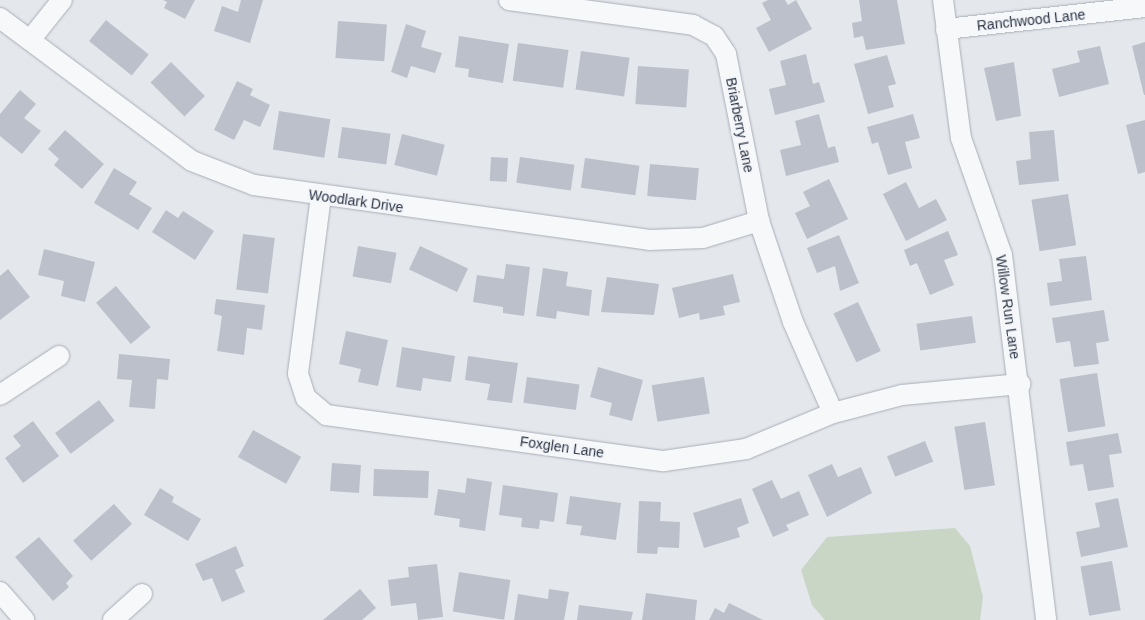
<!DOCTYPE html>
<style>
body{margin:0}
#map{position:relative;width:1145px;height:620px;overflow:hidden;background:#e4e7ec;font-family:Helvetica,sans-serif}
div>[style]{position:absolute}
[style*='--x']{left:calc(var(--x)*1px);top:calc(var(--y)*1px);width:calc(var(--w)*1px);rotate:calc(var(--a)*1deg)}
.green>*{inset:0;background:#c9d6c5}
.building>*{inset:0;background:#bbc0ca;transform-origin:0 0}
.roads{filter:drop-shadow(0 0 1px #a9aeb7) drop-shadow(0 0 1px #a9aeb7)}
.minor>*{height:20px;margin:-10px;padding:0 10px;transform-origin:10px;border-radius:10px;background:#f7f8fa}
span{translate:-50% -50%;white-space:nowrap;text-align:center;line-height:1.15;-webkit-text-stroke:5px #f4f6f9;paint-order:stroke}
.street-label{font-size:14px;color:#2b3445}
</style>
<div id="map">
<div class="green">
<div style="clip-path:polygon(955px 528px,970px 546px,983px 597px,980px 620px,825px 620px,812px 605px,801px 570px,827px 537px)"></div>
</div>
<div class="building">
<div style="clip-path:polygon(163px 0,195px 0,185px 19px,164px 8px,167px 2px)"></div>
<div style="clip-path:polygon(241px 0,263px 0,250px 43px,214px 31px,222px 6px,238px 12px)"></div>
<div style="clip-path:polygon(768px 0,785px 0,788px 5px,796px 0,812px 29px,769px 52px,756px 28px,771px 20px,762px 3px)"></div>
<div style="clip-path:polygon(859px 0,897px 0,905px 44px,866px 50px,863px 36px,854px 38px,852px 23px,862px 21px)"></div>
<div style="left:106px;top:20px;width:55px;height:27px;rotate:39deg"></div>
<div style="left:338px;top:21px;width:49px;height:37px;rotate:4deg"></div>
<div style="clip-path:polygon(406px 24px,426px 31px,421px 47px,442px 53px,435px 73px,411px 66px,407px 78px,391px 72px)"></div>
<div style="clip-path:polygon(459px 36px,509px 44px,503px 83px,468px 77px,469px 69px,455px 67px)"></div>
<div style="clip-path:polygon(1145px 42px,1145px 95px,1144px 95px,1132px 46px)"></div>
<div style="left:518px;top:43px;width:51px;height:38px;rotate:8deg"></div>
<div style="clip-path:polygon(1100px 46px,1109px 84px,1059px 97px,1052px 69px,1080px 62px,1077px 51px)"></div>
<div style="left:581px;top:51px;width:49px;height:39px;rotate:8deg"></div>
<div style="clip-path:polygon(806px 54px,813px 84px,819px 82px,825px 102px,775px 115px,769px 89px,786px 85px,780px 61px)"></div>
<div style="clip-path:polygon(887px 55px,896px 84px,888px 86px,894px 107px,868px 114px,854px 64px)"></div>
<div style="left:171px;top:62px;width:48px;height:29px;rotate:45deg"></div>
<div style="clip-path:polygon(1014px 62px,1021px 116px,996px 121px,984px 68px)"></div>
<div style="left:638px;top:66px;width:51px;height:38px;rotate:4deg"></div>
<div style="clip-path:polygon(237px 81px,253px 89px,250px 95px,270px 105px,260px 127px,244px 120px,234px 140px,214px 130px)"></div>
<div style="clip-path:polygon(20px 90px,36px 104px,24px 118px,41px 131px,22px 154px,0 136px,0 114px)"></div>
<div style="left:279px;top:111px;width:52px;height:39px;rotate:9deg"></div>
<div style="clip-path:polygon(819px 114px,828px 148px,835px 146px,839px 162px,786px 176px,780px 150px,801px 145px,795px 121px)"></div>
<div style="clip-path:polygon(913px 114px,920px 138px,905px 142px,912px 168px,888px 175px,878px 142px,872px 144px,867px 127px)"></div>
<div style="clip-path:polygon(1145px 120px,1145px 172px,1138px 174px,1126px 125px)"></div>
<div style="left:342px;top:127px;width:49px;height:31px;rotate:8deg"></div>
<div style="clip-path:polygon(65px 130px,104px 164px,82px 189px,54px 165px,59px 159px,48px 149px)"></div>
<div style="clip-path:polygon(1054px 130px,1059px 181px,1019px 185px,1016px 161px,1031px 159px,1029px 132px)"></div>
<div style="left:402px;top:134px;width:44px;height:32px;rotate:14deg"></div>
<div style="left:491px;top:157px;width:17px;height:24px;rotate:3deg"></div>
<div style="left:520px;top:157px;width:55px;height:26px;rotate:8deg"></div>
<div style="left:585px;top:158px;width:55px;height:30px;rotate:8deg"></div>
<div style="left:650px;top:164px;width:49px;height:32px;rotate:5deg"></div>
<div style="clip-path:polygon(114px 168px,137px 182px,129px 194px,152px 208px,138px 230px,94px 203px)"></div>
<div style="clip-path:polygon(829px 179px,848px 219px,807px 239px,795px 213px,810px 206px,803px 192px)"></div>
<div style="clip-path:polygon(906px 182px,919px 208px,936px 199px,947px 220px,906px 241px,883px 194px)"></div>
<div style="left:1068px;top:194px;width:52px;height:37px;rotate:81deg"></div>
<div style="clip-path:polygon(166px 210px,178px 218px,183px 211px,214px 231px,195px 260px,152px 232px)"></div>
<div style="clip-path:polygon(948px 231px,958px 255px,944px 260px,954px 285px,930px 295px,917px 263px,910px 266px,904px 250px)"></div>
<div style="left:243px;top:234px;width:32px;height:56px;rotate:7deg"></div>
<div style="clip-path:polygon(839px 235px,859px 283px,840px 291px,835px 266px,817px 273px,807px 248px)"></div>
<div style="left:358px;top:246px;width:39px;height:31px;rotate:10deg"></div>
<div style="left:420px;top:246px;width:53px;height:26px;rotate:25deg"></div>
<div style="clip-path:polygon(44px 249px,95px 262px,85px 302px,61px 296px,64px 281px,38px 275px)"></div>
<div style="clip-path:polygon(1086px 256px,1092px 300px,1050px 306px,1047px 283px,1062px 281px,1059px 259px)"></div>
<div style="clip-path:polygon(506px 264px,530px 267px,524px 316px,503px 313px,503px 307px,473px 302px,477px 275px,504px 279px)"></div>
<div style="clip-path:polygon(543px 268px,568px 272px,566px 286px,592px 290px,589px 316px,557px 311px,556px 319px,536px 316px)"></div>
<div style="clip-path:polygon(8px 269px,30px 297px,0 320px,0 276px)"></div>
<div style="clip-path:polygon(733px 274px,740px 302px,723px 306px,725px 315px,700px 320px,699px 313px,679px 318px,672px 288px)"></div>
<div style="clip-path:polygon(607px 277px,659px 284px,654px 315px,601px 312px)"></div>
<div style="left:116px;top:286px;width:54px;height:26px;rotate:50deg"></div>
<div style="clip-path:polygon(216px 299px,265px 305px,262px 330px,247px 328px,244px 355px,217px 351px,222px 316px,214px 314px)"></div>
<div style="left:858px;top:302px;width:54px;height:27px;rotate:65deg"></div>
<div style="clip-path:polygon(1104px 310px,1109px 341px,1096px 343px,1099px 364px,1074px 367px,1070px 341px,1056px 343px,1052px 318px)"></div>
<div style="left:972px;top:316px;width:27px;height:56px;rotate:82deg"></div>
<div style="clip-path:polygon(346px 331px,388px 340px,378px 386px,358px 382px,361px 369px,339px 364px)"></div>
<div style="clip-path:polygon(402px 347px,455px 356px,451px 382px,423px 378px,421px 391px,396px 387px)"></div>
<div style="clip-path:polygon(119px 354px,170px 359px,168px 380px,157px 379px,155px 409px,129px 407px,132px 380px,117px 379px)"></div>
<div style="clip-path:polygon(468px 356px,518px 363px,512px 403px,487px 400px,490px 384px,465px 380px)"></div>
<div style="clip-path:polygon(598px 367px,643px 380px,632px 421px,609px 415px,612px 403px,590px 397px)"></div>
<div style="left:1097px;top:373px;width:54px;height:38px;rotate:81deg"></div>
<div style="left:527px;top:377px;width:53px;height:26px;rotate:8deg"></div>
<div style="left:704px;top:377px;width:37px;height:53px;rotate:81deg"></div>
<div style="left:99px;top:400px;width:26px;height:55px;rotate:53deg"></div>
<div style="clip-path:polygon(33px 421px,59px 456px,23px 483px,5px 458px,21px 446px,13px 436px)"></div>
<div style="left:985px;top:422px;width:64px;height:31px;rotate:81deg"></div>
<div style="left:253px;top:430px;width:55px;height:31px;rotate:29deg"></div>
<div style="clip-path:polygon(1118px 433px,1122px 453px,1109px 455px,1114px 487px,1088px 491px,1083px 464px,1070px 466px,1066px 442px)"></div>
<div style="left:925px;top:441px;width:22px;height:41px;rotate:68deg"></div>
<div style="left:332px;top:463px;width:29px;height:28px;rotate:4deg"></div>
<div style="clip-path:polygon(832px 464px,838px 477px,861px 467px,872px 493px,827px 517px,808px 475px)"></div>
<div style="left:374px;top:469px;width:55px;height:27px;rotate:2deg"></div>
<div style="clip-path:polygon(467px 478px,492px 482px,485px 531px,459px 527px,460px 519px,434px 515px,438px 489px,465px 493px)"></div>
<div style="clip-path:polygon(772px 480px,781px 499px,799px 491px,809px 515px,786px 525px,789px 530px,773px 537px,752px 489px)"></div>
<div style="clip-path:polygon(503px 485px,558px 493px,554px 522px,540px 520px,539px 529px,521px 527px,522px 518px,499px 515px)"></div>
<div style="clip-path:polygon(160px 488px,174px 497px,172px 502px,201px 519px,188px 541px,144px 515px)"></div>
<div style="clip-path:polygon(570px 496px,621px 503px,616px 540px,580px 535px,582px 526px,566px 524px)"></div>
<div style="clip-path:polygon(741px 498px,749px 523px,737px 528px,740px 537px,704px 548px,693px 513px)"></div>
<div style="clip-path:polygon(1118px 498px,1128px 547px,1081px 557px,1076px 532px,1100px 527px,1095px 503px)"></div>
<div style="clip-path:polygon(639px 501px,661px 502px,660px 521px,680px 522px,679px 548px,658px 547px,657px 554px,637px 553px)"></div>
<div style="left:114px;top:504px;width:27px;height:55px;rotate:48deg"></div>
<div style="clip-path:polygon(39px 537px,73px 576px,66px 583px,69px 587px,53px 601px,15px 557px)"></div>
<div style="clip-path:polygon(236px 546px,244px 566px,235px 570px,245px 592px,222px 602px,212px 578px,203px 581px,195px 564px)"></div>
<div style="left:1112px;top:561px;width:50px;height:32px;rotate:80deg"></div>
<div style="clip-path:polygon(437px 564px,443px 617px,418px 620px,416px 603px,391px 606px,388px 580px,409px 577px,408px 567px)"></div>
<div style="left:459px;top:572px;width:52px;height:40px;rotate:9deg"></div>
<div style="clip-path:polygon(360px 589px,376px 608px,362px 620px,323px 620px)"></div>
<div style="clip-path:polygon(549px 589px,569px 592px,564px 620px,514px 620px,518px 594px,548px 599px)"></div>
<div style="clip-path:polygon(646px 593px,697px 600px,695px 620px,642px 620px)"></div>
<div style="clip-path:polygon(729px 603px,763px 620px,709px 620px,715px 608px,724px 613px)"></div>
<div style="clip-path:polygon(579px 605px,633px 612px,631px 620px,577px 620px)"></div>
</div>
<div class="roads">
<div class="minor">
<div style="--x:509;--y:0;--w:186;--a:7.7"></div>
<div style="--x:693;--y:25;--w:24;--a:28"></div>
<div style="--x:714;--y:36;--w:22;--a:56"></div>
<div style="--x:726;--y:54;--w:170;--a:78.8"></div>
<div style="--x:759;--y:221;--w:107;--a:71.4"></div>
<div style="--x:793;--y:322;--w:99;--a:66.3"></div>
<div style="--x:943;--y:0;--w:139;--a:82.6"></div>
<div style="--x:961;--y:138;--w:124;--a:70.7"></div>
<div style="--x:1002;--y:255;--w:368;--a:83.1"></div>
<div style="--x:0;--y:18;--w:239;--a:36.7"></div>
<div style="--x:192;--y:161;--w:66;--a:21.2"></div>
<div style="--x:254;--y:185;--w:399;--a:7.9"></div>
<div style="--x:649;--y:240;--w:54;--a:-2.1"></div>
<div style="--x:703;--y:238;--w:59;--a:-16.9"></div>
<div style="--x:946;--y:29;--w:200;--a:-6.3"></div>
<div style="--x:30;--y:40;--w:51;--a:-51.3"></div>
<div style="--x:321;--y:196;--w:179;--a:97.4"></div>
<div style="--x:298;--y:374;--w:25;--a:72"></div>
<div style="--x:306;--y:398;--w:26;--a:40"></div>
<div style="--x:326;--y:415;--w:341;--a:7.8"></div>
<div style="--x:664;--y:461;--w:83;--a:-8.3"></div>
<div style="--x:746;--y:449;--w:94;--a:-22.5"></div>
<div style="--x:833;--y:413;--w:71;--a:-14.6"></div>
<div style="--x:902;--y:395;--w:119;--a:-5.3"></div>
<div style="--x:0;--y:395;--w:71;--a:-33.5"></div>
<div style="--x:0;--y:592;--w:37;--a:49"></div>
<div style="--x:113;--y:620;--w:39;--a:-42"></div>
</div>
</div>
<div class="street-label">
<span style="left:1031px;top:20px;rotate:-6deg">Ranchwood Lane</span>
<span style="left:740px;top:125px;rotate:79deg">Briarberry Lane</span>
<span style="left:356px;top:201px;rotate:8deg">Woodlark Drive</span>
<span style="left:1008px;top:307px;rotate:82deg">Willow Run Lane</span>
<span style="left:562px;top:447px;rotate:8deg">Foxglen Lane</span>
</div>
</div>
